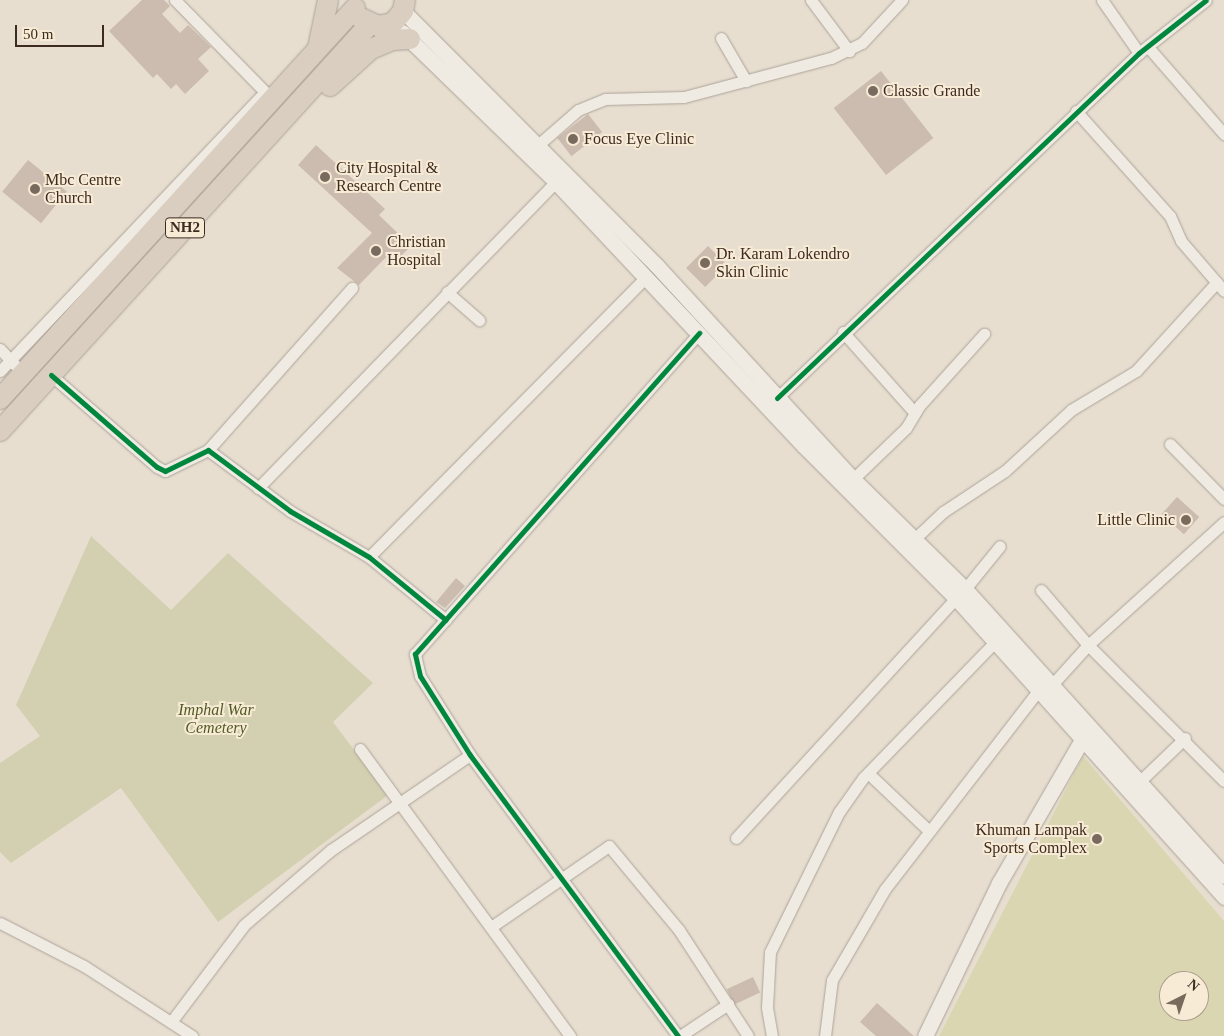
<!DOCTYPE html>
<style>
body{margin:0}
#map{position:relative;width:1224px;height:1036px;overflow:hidden;background:#e7ded0;font-family:"Times New Roman",serif}
div>[style]{position:absolute}
[style*='--x']{left:calc(var(--x)*1px);top:calc(var(--y)*1px);width:calc(var(--w)*1px);rotate:calc(var(--a)*1deg)}
.green>*{inset:0;background:#dad6b2}
.cemetery>*{inset:0;background:#d3d0b1}
.building>*{inset:0;background:#ccbcb0;transform-origin:0 0}
.roads{filter:drop-shadow(0 0 1px #aca398) drop-shadow(0 0 1px #aca398)}
.street>*{height:11px;margin:-5.5px;padding:0 5.5px;transform-origin:5.5px;border-radius:5.5px;background:#efeae2}
.secondary>*{height:15px;margin:-7.5px;padding:0 7.5px;transform-origin:7.5px;border-radius:7.5px;background:#efeae2}
.highway>*{height:20px;margin:-10px;padding:0 10px;transform-origin:10px;border-radius:10px;background:#dacec0}
.cycleway>*{height:5px;margin:-2.5px;padding:0 2.5px;transform-origin:2.5px;border-radius:2.5px;background:#00873e}
.dots>*{width:14px;height:14px;translate:-50% -50%;box-sizing:border-box;border:2px solid #f8ebd6;border-radius:50%}
span{translate:-50% -50%;white-space:nowrap;text-align:center;line-height:1.15;-webkit-text-stroke:4px #f8ebd6;paint-order:stroke}
.shield-label span{padding:1px 4px;background:#f8ebd6;border:1px solid;border-radius:4px;-webkit-text-stroke-width:0}
.shield-label{font-size:15px;color:#3d2b1f;font-weight:700}
.poi-label{font-size:16px;color:#3d2b1f}
.left{translate:0 -50%;text-align:left}
.right{translate:-100% -50%;text-align:right}
.park-label{font-size:16px;color:#525a24;font-style:italic}
.north{position:absolute;left:1159px;top:971px;width:50px;height:50px;box-sizing:border-box;background:#f8ebd6;border:1px solid #ad9e8d;border-radius:50%;rotate:41deg;font-size:14px;font-weight:700;line-height:20px;text-align:center;color:#3d2b1f}
.north::after{content:'';display:block;margin:auto;width:18px;height:22px;background:#786a5d;clip-path:polygon(50% 0,100% 100%,50% 72%,0 100%)}
.scale{position:absolute;left:15px;top:25px;width:89px;height:22px;box-sizing:border-box;border:2px solid #3d2b1f;border-top:0;padding-left:6px;font-size:15px;line-height:18px;white-space:nowrap;color:#3d2b1f;-webkit-text-stroke:4px #f8ebd6;paint-order:stroke}
</style>
<div id="map">
<div class="green">
<div style="clip-path:polygon(evenodd,1083px 756px,1224px 921px,1224px 1036px,939px 1036px,1083px 756px,1169px 981px,1199px 981px,1199px 1011px,1169px 1011px,1169px 981px)"></div>
</div>
<div class="cemetery">
<div style="clip-path:polygon(91px 536px,171px 610px,228px 553px,373px 683px,333px 722px,388px 795px,218px 922px,121px 788px,11px 863px,0 852px,0 763px,40px 736px,16px 705px)"></div>
</div>
<div class="building">
<div style="clip-path:polygon(142px 0,164px 0,170px 6px,162px 14px,180px 33px,188px 25px,211px 47px,198px 59px,209px 71px,185px 94px,176px 84px,171px 89px,157px 74px,153px 78px,109px 31px)"></div>
<div style="left:881px;top:71px;width:85px;height:60px;rotate:52deg"></div>
<div style="left:588px;top:114px;width:23px;height:39px;rotate:52deg"></div>
<div style="clip-path:polygon(316px 145px,385px 209px,379px 215px,411px 246px,399px 258px,392px 251px,359px 285px,337px 268px,372px 233px,298px 165px)"></div>
<div style="left:28px;top:160px;width:50px;height:41px;rotate:39deg"></div>
<div style="left:708px;top:246px;width:27px;height:31px;rotate:45deg"></div>
<div style="left:1177px;top:497px;width:30px;height:23px;rotate:42deg"></div>
<div style="clip-path:polygon(456px 578px,465px 586px,445px 608px,436px 602px)"></div>
<div style="left:753px;top:977px;width:17px;height:29px;rotate:65deg"></div>
<div style="clip-path:polygon(877px 1003px,914px 1036px,876px 1036px,860px 1022px)"></div>
</div>
<div class="roads">
<div class="street">
<div style="--x:175;--y:0;--w:136;--a:45.6"></div>
<div style="--x:811;--y:0;--w:64;--a:53.3"></div>
<div style="--x:1102;--y:0;--w:65;--a:55.1"></div>
<div style="--x:721;--y:38;--w:50;--a:59.8"></div>
<div style="--x:1148;--y:47;--w:116;--a:48.9"></div>
<div style="--x:1076;--y:111;--w:141;--a:48.2"></div>
<div style="--x:1170;--y:216;--w:27;--a:66"></div>
<div style="--x:1181;--y:241;--w:66;--a:49.3"></div>
<div style="--x:538;--y:145;--w:53;--a:-41.2"></div>
<div style="--x:578;--y:110;--w:29;--a:-22"></div>
<div style="--x:605;--y:99;--w:79;--a:-1.5"></div>
<div style="--x:684;--y:97;--w:152;--a:-14.9"></div>
<div style="--x:831;--y:58;--w:34;--a:-26"></div>
<div style="--x:862;--y:43;--w:59;--a:-47.1"></div>
<div style="--x:447;--y:292;--w:43;--a:41.2"></div>
<div style="--x:843;--y:332;--w:108;--a:48.4"></div>
<div style="--x:0;--y:349;--w:22;--a:47"></div>
<div style="--x:0;--y:371;--w:385;--a:-46.5"></div>
<div style="--x:51;--y:375;--w:140;--a:41"></div>
<div style="--x:157;--y:467;--w:9;--a:27"></div>
<div style="--x:165;--y:471;--w:48;--a:-26"></div>
<div style="--x:208;--y:450;--w:102;--a:36.6"></div>
<div style="--x:290;--y:511;--w:91;--a:30.2"></div>
<div style="--x:369;--y:557;--w:99;--a:39.3"></div>
<div style="--x:777;--y:398;--w:500;--a:-43.62"></div>
<div style="--x:1139;--y:53;--w:85;--a:-38.3"></div>
<div style="--x:1170;--y:444;--w:77;--a:45.5"></div>
<div style="--x:208;--y:450;--w:217;--a:-48.4"></div>
<div style="--x:853;--y:479;--w:74;--a:-43.9"></div>
<div style="--x:906;--y:428;--w:27;--a:-59"></div>
<div style="--x:920;--y:405;--w:96;--a:-48"></div>
<div style="--x:258;--y:488;--w:427;--a:-45.8"></div>
<div style="--x:909;--y:544;--w:47;--a:-43.3"></div>
<div style="--x:943;--y:512;--w:74;--a:-33.5"></div>
<div style="--x:1005;--y:471;--w:90;--a:-42.7"></div>
<div style="--x:1071;--y:410;--w:76;--a:-31"></div>
<div style="--x:1136;--y:371;--w:120;--a:-47.7"></div>
<div style="--x:369;--y:557;--w:395;--a:-45.3"></div>
<div style="--x:965;--y:589;--w:55;--a:-50.9"></div>
<div style="--x:1041;--y:590;--w:72;--a:49.5"></div>
<div style="--x:1088;--y:645;--w:192;--a:45"></div>
<div style="--x:1050;--y:687;--w:57;--a:-47.9"></div>
<div style="--x:1088;--y:645;--w:183;--a:-42.1"></div>
<div style="--x:360;--y:749;--w:356;--a:53.8"></div>
<div style="--x:868;--y:773;--w:81;--a:43.5"></div>
<div style="--x:1138;--y:783;--w:65;--a:-43.8"></div>
<div style="--x:736;--y:838;--w:326;--a:-47.5"></div>
<div style="--x:0;--y:923;--w:94;--a:27.1"></div>
<div style="--x:84;--y:966;--w:129;--a:32.9"></div>
<div style="--x:491;--y:927;--w:143;--a:-34.5"></div>
<div style="--x:609;--y:846;--w:109;--a:50.2"></div>
<div style="--x:679;--y:930;--w:126;--a:56.9"></div>
<div style="--x:171;--y:1022;--w:121;--a:-53"></div>
<div style="--x:244;--y:925;--w:115;--a:-40.8"></div>
<div style="--x:331;--y:850;--w:168;--a:-34.4"></div>
<div style="--x:678;--y:1036;--w:350;--a:-126.5"></div>
<div style="--x:470;--y:755;--w:93;--a:-122.3"></div>
<div style="--x:420;--y:676;--w:23;--a:-103"></div>
<div style="--x:415;--y:654;--w:429;--a:-48.5"></div>
<div style="--x:680;--y:1036;--w:58;--a:-33.7"></div>
<div style="--x:772;--y:1036;--w:29;--a:-100"></div>
<div style="--x:767;--y:1007;--w:55;--a:-86.9"></div>
<div style="--x:770;--y:952;--w:156;--a:-63.8"></div>
<div style="--x:839;--y:812;--w:42;--a:-54.8"></div>
<div style="--x:863;--y:778;--w:188;--a:-45.9"></div>
<div style="--x:825;--y:1036;--w:56;--a:-82.9"></div>
<div style="--x:832;--y:980;--w:105;--a:-59.8"></div>
<div style="--x:885;--y:889;--w:249;--a:-52.3"></div>
</div>
<div class="secondary">
<div style="--x:403;--y:11;--w:360;--a:45.1"></div>
<div style="--x:657;--y:266;--w:289;--a:47.4"></div>
<div style="--x:853;--y:479;--w:157;--a:44.5"></div>
<div style="--x:965;--y:589;--w:387;--a:47.9"></div>
<div style="--x:402;--y:32;--w:215;--a:44.2"></div>
<div style="--x:556;--y:182;--w:362;--a:46.8"></div>
<div style="--x:804;--y:446;--w:215;--a:45"></div>
<div style="--x:956;--y:598;--w:402;--a:48.1"></div>
<div style="--x:925;--y:1036;--w:170;--a:-64.2"></div>
<div style="--x:999;--y:883;--w:173;--a:-59.9"></div>
</div>
<div class="highway">
<div style="--x:361;--y:18;--w:19;--a:25"></div>
<div style="--x:378;--y:26;--w:15;--a:-11"></div>
<div style="--x:393;--y:23;--w:16;--a:-50"></div>
<div style="--x:403;--y:11;--w:11;--a:-80"></div>
<div style="--x:318;--y:48;--w:49;--a:-78.2"></div>
<div style="--x:330;--y:86;--w:55;--a:-42.1"></div>
<div style="--x:371;--y:49;--w:23;--a:-23"></div>
<div style="--x:392;--y:40;--w:18;--a:-3"></div>
<div style="--x:0;--y:399;--w:528;--a:-47.76"></div>
<div style="--x:0;--y:431;--w:550;--a:-47.73"></div>
</div>
</div>
<div class="cycleway">
<div style="--x:51;--y:375;--w:140;--a:41"></div>
<div style="--x:157;--y:467;--w:9;--a:27"></div>
<div style="--x:165;--y:471;--w:48;--a:-26"></div>
<div style="--x:208;--y:450;--w:102;--a:36.6"></div>
<div style="--x:290;--y:511;--w:91;--a:30.2"></div>
<div style="--x:369;--y:557;--w:99;--a:39.3"></div>
<div style="--x:777;--y:398;--w:500;--a:-43.62"></div>
<div style="--x:1139;--y:53;--w:85;--a:-38.3"></div>
<div style="--x:678;--y:1036;--w:350;--a:-126.5"></div>
<div style="--x:470;--y:755;--w:93;--a:-122.3"></div>
<div style="--x:420;--y:676;--w:23;--a:-103"></div>
<div style="--x:415;--y:654;--w:429;--a:-48.5"></div>
</div>
<div class="dots">
<div style="left:873px;top:91px;background:#786a5d"></div>
<div style="left:573px;top:139px;background:#786a5d"></div>
<div style="left:325px;top:177px;background:#786a5d"></div>
<div style="left:35px;top:189px;background:#786a5d"></div>
<div style="left:376px;top:251px;background:#786a5d"></div>
<div style="left:705px;top:263px;background:#786a5d"></div>
<div style="left:1186px;top:520px;background:#786a5d"></div>
<div style="left:1097px;top:839px;background:#786a5d"></div>
</div>
<div class="shield-label">
<span style="left:185px;top:228px">NH2</span>
</div>
<div class="poi-label">
<span class="left" style="left:883px;top:91px">Classic Grande</span>
<span class="left" style="left:584px;top:139px">Focus Eye Clinic</span>
<span class="left" style="left:336px;top:177px">City Hospital &amp;<br>Research Centre</span>
<span class="left" style="left:45px;top:189px">Mbc Centre<br>Church</span>
<span class="left" style="left:387px;top:251px">Christian<br>Hospital</span>
<span class="left" style="left:716px;top:263px">Dr. Karam Lokendro<br>Skin Clinic</span>
<span class="right" style="left:1175px;top:520px">Little Clinic</span>
<span class="right" style="left:1087px;top:839px">Khuman Lampak<br>Sports Complex</span>
</div>
<div class="park-label">
<span style="left:216px;top:719px">Imphal War<br>Cemetery</span>
</div>
<div class="north">N</div>
<div class="scale">50 m</div>
</div>
